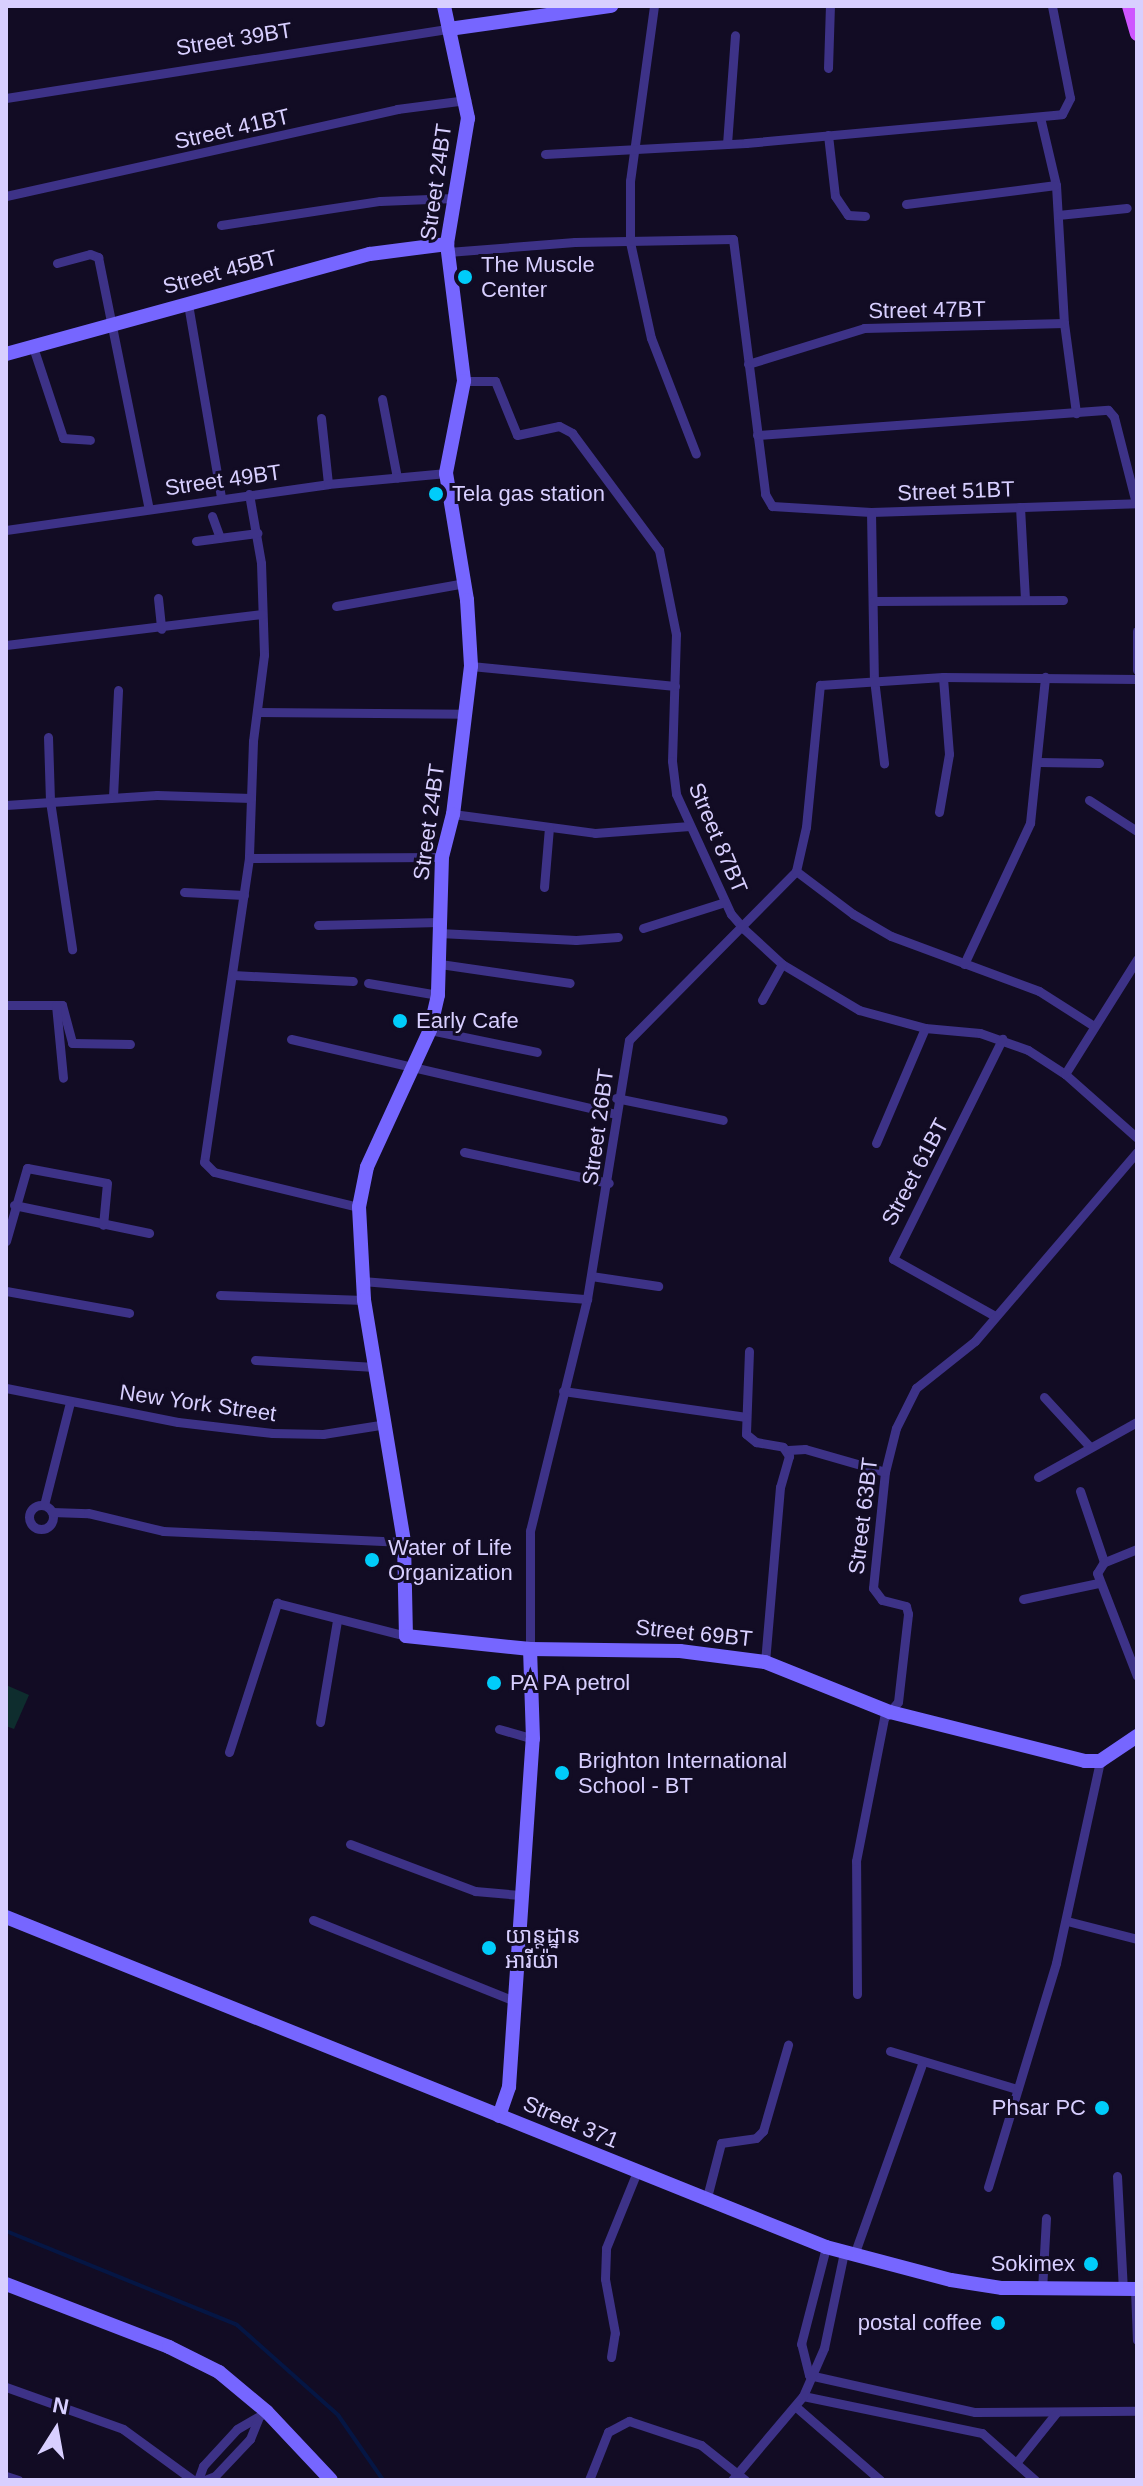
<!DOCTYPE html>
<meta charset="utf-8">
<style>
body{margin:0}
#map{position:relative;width:1143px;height:2486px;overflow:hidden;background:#120c24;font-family:Arial,"Noto Sans Khmer",sans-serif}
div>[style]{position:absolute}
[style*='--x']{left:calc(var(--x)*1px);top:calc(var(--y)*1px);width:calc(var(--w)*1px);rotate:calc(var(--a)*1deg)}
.green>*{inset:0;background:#0e2d2e}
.stream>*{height:4px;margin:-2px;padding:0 2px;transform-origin:2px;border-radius:2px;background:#051644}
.street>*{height:9px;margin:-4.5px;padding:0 4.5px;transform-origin:4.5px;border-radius:4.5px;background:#3d3287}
.street>.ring{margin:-4.5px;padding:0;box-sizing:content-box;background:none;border:9px solid #3d3287;border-radius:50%}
.secondary>*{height:14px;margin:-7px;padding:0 7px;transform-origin:7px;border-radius:7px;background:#7666ff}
.primary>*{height:14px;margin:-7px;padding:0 7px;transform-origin:7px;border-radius:7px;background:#ce56ff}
.dots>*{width:22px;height:22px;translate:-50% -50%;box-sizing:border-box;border:4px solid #120c24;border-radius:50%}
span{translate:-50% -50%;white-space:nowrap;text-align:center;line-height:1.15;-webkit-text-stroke:6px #120c24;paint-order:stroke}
.street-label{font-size:22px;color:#d8cfff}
.poi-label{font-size:22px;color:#d8cfff}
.left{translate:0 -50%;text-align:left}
.right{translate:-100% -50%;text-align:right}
.frame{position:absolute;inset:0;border:8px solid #d8cfff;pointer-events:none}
.north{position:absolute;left:16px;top:2390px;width:80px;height:80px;-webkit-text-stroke:6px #120c24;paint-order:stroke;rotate:11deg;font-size:22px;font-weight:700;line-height:32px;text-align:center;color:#d8cfff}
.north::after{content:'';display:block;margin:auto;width:28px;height:36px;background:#d8cfff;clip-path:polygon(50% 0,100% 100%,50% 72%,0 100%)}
</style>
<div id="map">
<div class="green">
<div style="clip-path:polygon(6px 1685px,29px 1695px,14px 1729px,6px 1726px)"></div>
</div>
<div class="stream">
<div style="--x:6;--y:2231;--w:249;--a:22.1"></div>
<div style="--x:237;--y:2325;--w:135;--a:41.7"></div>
<div style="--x:338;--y:2415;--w:79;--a:55.3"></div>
</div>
<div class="street">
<div style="--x:654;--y:6;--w:177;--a:97.8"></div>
<div style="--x:630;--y:181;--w:61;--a:90"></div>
<div style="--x:630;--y:242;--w:98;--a:77.7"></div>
<div style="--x:651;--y:338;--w:124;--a:68.8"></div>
<div style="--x:828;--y:68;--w:62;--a:-88.2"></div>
<div style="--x:6;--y:98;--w:448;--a:-8.9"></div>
<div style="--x:1040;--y:117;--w:70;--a:76.8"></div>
<div style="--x:1056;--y:185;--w:138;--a:86.7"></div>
<div style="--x:1064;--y:323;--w:91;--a:82.4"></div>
<div style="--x:828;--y:135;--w:61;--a:83.5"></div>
<div style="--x:835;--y:196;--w:23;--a:56"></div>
<div style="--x:848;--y:215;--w:17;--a:3"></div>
<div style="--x:727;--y:144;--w:109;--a:-85.8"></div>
<div style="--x:545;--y:154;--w:201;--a:-3.1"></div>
<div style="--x:746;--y:143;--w:317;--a:-5.2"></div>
<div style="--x:1062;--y:114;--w:18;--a:-63"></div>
<div style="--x:1070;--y:98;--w:94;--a:-101.1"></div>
<div style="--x:6;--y:196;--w:401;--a:-12.5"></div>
<div style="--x:397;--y:109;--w:70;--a:-7.4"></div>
<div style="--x:906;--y:204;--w:151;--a:-7.2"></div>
<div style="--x:1058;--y:215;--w:69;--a:-5.8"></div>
<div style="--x:221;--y:225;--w:161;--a:-8.6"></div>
<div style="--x:380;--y:201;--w:74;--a:-2.3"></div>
<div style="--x:448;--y:252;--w:127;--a:-4.5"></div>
<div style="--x:575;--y:242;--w:158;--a:-1.1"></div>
<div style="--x:733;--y:239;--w:257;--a:82.8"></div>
<div style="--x:765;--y:494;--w:14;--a:60"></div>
<div style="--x:772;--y:506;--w:99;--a:3.5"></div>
<div style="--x:871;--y:512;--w:266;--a:-1.9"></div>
<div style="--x:57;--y:263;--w:34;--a:-15"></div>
<div style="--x:90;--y:254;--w:9;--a:21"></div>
<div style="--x:98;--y:257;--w:257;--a:78.6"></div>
<div style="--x:188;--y:304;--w:197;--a:80.3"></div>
<div style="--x:32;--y:344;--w:99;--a:71.7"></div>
<div style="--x:63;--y:438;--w:27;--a:4"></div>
<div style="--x:748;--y:364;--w:121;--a:-17.2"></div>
<div style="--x:864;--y:328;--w:200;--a:-1.4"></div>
<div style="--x:464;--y:381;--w:31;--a:0"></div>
<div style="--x:495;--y:381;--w:58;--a:67.8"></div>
<div style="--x:517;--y:435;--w:43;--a:-12.1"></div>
<div style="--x:559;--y:426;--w:15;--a:28"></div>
<div style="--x:572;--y:433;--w:146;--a:53.4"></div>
<div style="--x:659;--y:550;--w:86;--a:78.6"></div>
<div style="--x:676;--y:634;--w:127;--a:91.8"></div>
<div style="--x:672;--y:761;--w:33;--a:83"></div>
<div style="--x:676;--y:794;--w:132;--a:65.4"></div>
<div style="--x:731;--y:914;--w:20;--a:49"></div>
<div style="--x:744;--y:929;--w:52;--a:42.6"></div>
<div style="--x:782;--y:964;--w:90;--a:30.9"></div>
<div style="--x:859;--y:1010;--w:68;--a:15.3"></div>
<div style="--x:925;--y:1028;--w:55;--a:5.2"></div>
<div style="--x:980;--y:1033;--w:51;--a:19.5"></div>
<div style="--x:1028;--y:1050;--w:44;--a:33"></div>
<div style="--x:1065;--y:1074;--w:96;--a:41.6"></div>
<div style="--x:382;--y:399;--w:80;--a:79.2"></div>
<div style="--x:321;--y:418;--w:66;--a:83.9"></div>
<div style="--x:757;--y:435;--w:352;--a:-4.1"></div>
<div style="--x:1108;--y:410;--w:9;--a:49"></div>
<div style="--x:1114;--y:417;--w:89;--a:75.7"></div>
<div style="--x:249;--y:494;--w:70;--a:80.1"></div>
<div style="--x:261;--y:563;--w:92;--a:88.1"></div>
<div style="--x:264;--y:655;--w:87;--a:97.3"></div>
<div style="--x:253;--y:741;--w:117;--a:92"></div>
<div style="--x:249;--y:858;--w:307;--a:98.4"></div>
<div style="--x:204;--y:1162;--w:14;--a:45"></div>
<div style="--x:214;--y:1172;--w:149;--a:13.6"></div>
<div style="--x:1020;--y:507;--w:93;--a:86.9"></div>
<div style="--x:871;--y:512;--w:167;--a:89"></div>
<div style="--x:874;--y:679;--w:85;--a:83.2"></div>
<div style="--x:212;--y:516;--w:23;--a:70"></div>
<div style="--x:6;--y:530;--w:325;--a:-8.1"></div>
<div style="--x:328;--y:484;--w:119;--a:-5.3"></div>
<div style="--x:196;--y:541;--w:62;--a:-7.5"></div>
<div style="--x:158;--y:598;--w:31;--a:84"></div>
<div style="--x:873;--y:601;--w:190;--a:-0.3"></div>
<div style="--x:336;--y:606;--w:131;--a:-10.1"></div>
<div style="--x:1137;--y:631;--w:39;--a:90"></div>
<div style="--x:6;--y:645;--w:258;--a:-6.9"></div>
<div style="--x:471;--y:666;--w:205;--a:5.6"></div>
<div style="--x:257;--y:712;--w:209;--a:0.5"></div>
<div style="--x:48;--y:737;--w:64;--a:88.2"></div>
<div style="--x:50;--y:801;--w:150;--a:81.5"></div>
<div style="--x:1039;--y:762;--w:60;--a:1"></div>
<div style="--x:113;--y:797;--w:107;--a:-87.3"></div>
<div style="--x:1089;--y:800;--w:57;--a:32.9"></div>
<div style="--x:6;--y:805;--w:151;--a:-3.8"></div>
<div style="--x:157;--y:795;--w:94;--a:1.8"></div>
<div style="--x:939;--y:812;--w:59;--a:-80.2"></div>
<div style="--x:949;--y:754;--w:77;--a:-94.5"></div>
<div style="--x:453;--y:814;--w:143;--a:7.6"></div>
<div style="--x:595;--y:833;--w:95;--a:-4.2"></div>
<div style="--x:249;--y:858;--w:193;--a:-0.3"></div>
<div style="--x:796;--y:871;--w:71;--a:37"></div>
<div style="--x:853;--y:914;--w:44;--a:30.1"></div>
<div style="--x:891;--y:936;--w:158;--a:20.4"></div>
<div style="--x:1039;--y:991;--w:65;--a:32.5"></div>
<div style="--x:544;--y:887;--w:60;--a:-85.2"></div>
<div style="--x:184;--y:892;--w:60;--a:2.9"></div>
<div style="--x:318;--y:925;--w:121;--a:-1.4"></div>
<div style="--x:643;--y:928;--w:86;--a:-17.6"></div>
<div style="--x:439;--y:933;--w:137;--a:2.9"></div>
<div style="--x:576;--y:940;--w:42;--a:-4.1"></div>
<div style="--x:440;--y:964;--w:131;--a:8.3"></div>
<div style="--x:964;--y:964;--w:156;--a:-64.9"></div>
<div style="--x:1030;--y:823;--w:147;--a:-84.1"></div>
<div style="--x:233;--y:975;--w:120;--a:2.9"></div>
<div style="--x:368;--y:983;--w:71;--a:9.7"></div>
<div style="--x:762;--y:1000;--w:41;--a:-60.9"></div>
<div style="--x:6;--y:1005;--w:56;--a:0"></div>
<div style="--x:62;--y:1005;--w:39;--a:75"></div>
<div style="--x:72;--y:1043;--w:58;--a:1"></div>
<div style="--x:56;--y:1005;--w:73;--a:84.5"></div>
<div style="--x:430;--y:1030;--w:109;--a:11.6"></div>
<div style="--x:291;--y:1039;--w:333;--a:13"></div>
<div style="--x:1065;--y:1074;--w:136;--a:-57.9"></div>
<div style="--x:616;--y:1098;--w:109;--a:11.6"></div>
<div style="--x:876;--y:1143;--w:125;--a:-66.9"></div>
<div style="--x:464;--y:1152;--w:148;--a:12.1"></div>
<div style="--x:14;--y:1205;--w:138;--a:11.7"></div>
<div style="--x:6;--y:1241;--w:76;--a:-74"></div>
<div style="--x:27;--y:1168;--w:81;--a:10.6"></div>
<div style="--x:107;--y:1183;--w:42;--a:95.4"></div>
<div style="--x:591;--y:1276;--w:68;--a:8.5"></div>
<div style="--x:362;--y:1281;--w:226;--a:4.6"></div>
<div style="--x:6;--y:1291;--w:125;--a:10.1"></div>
<div style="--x:220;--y:1295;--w:144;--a:2"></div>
<div style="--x:995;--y:1316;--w:117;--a:-150.8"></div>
<div style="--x:893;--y:1259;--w:246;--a:-63.6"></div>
<div style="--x:749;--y:1351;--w:83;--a:92.1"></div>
<div style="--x:746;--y:1434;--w:13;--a:39"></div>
<div style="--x:756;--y:1442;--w:27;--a:10"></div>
<div style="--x:783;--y:1447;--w:11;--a:56"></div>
<div style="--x:789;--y:1456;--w:32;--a:106"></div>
<div style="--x:780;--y:1487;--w:176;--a:94.9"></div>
<div style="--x:255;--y:1360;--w:120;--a:3.3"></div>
<div style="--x:6;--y:1388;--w:175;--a:11.2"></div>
<div style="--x:178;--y:1422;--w:95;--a:6.7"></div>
<div style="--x:272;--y:1433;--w:51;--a:1.1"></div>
<div style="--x:323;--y:1434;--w:64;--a:-9"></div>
<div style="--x:563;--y:1391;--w:185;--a:8.1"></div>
<div style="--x:1044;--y:1397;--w:67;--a:47.4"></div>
<div style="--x:788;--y:1450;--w:17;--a:-3"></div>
<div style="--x:805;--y:1449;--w:83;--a:16"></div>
<div style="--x:1038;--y:1477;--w:113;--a:-29.1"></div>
<div style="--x:1080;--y:1491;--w:75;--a:71.3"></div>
<div class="ring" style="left:29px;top:1505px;width:15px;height:15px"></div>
<div style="--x:44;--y:1505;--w:106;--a:-75.8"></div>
<div style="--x:52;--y:1512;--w:36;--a:2"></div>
<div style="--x:88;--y:1513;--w:77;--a:13.5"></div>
<div style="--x:163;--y:1531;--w:241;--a:2.6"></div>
<div style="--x:1137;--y:1549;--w:35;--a:158"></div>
<div style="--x:1104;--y:1562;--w:13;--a:122"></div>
<div style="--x:1097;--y:1573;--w:110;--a:68.8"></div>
<div style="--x:1023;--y:1599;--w:77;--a:-12"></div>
<div style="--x:530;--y:1649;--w:118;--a:-90"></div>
<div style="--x:530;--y:1531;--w:239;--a:-76.2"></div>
<div style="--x:587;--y:1299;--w:262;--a:-80.8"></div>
<div style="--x:629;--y:1040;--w:238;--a:-45.3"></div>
<div style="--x:796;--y:871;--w:45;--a:-77.2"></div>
<div style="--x:806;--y:827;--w:143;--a:-84.4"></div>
<div style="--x:820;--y:685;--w:123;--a:-3.7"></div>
<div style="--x:943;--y:677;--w:194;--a:0.6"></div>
<div style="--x:320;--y:1722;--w:103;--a:-80.5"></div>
<div style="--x:499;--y:1729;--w:35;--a:16"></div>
<div style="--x:229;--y:1752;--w:157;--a:-72.1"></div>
<div style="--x:277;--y:1603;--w:133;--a:14.3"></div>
<div style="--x:350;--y:1844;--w:134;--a:20.6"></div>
<div style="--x:475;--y:1891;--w:45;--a:5.1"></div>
<div style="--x:313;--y:1920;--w:217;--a:21.9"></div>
<div style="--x:1067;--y:1921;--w:72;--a:14.4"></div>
<div style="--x:857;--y:1994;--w:133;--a:-90.4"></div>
<div style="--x:856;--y:1861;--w:146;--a:-78.9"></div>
<div style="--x:884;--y:1718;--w:21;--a:-49"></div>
<div style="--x:898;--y:1702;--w:89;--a:-83.5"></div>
<div style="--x:908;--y:1614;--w:8;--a:-104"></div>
<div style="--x:906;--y:1606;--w:25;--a:-166"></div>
<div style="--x:882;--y:1600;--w:15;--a:-127"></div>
<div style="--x:873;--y:1588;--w:117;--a:-84.1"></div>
<div style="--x:885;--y:1472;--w:45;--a:-76"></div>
<div style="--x:896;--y:1428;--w:45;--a:-63.4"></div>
<div style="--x:916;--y:1388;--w:75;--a:-38.5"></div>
<div style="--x:975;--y:1341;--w:249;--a:-49.4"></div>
<div style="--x:890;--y:2051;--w:133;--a:16.7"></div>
<div style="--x:1117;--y:2176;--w:114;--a:87"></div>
<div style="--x:988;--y:2187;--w:234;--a:-73.1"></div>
<div style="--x:1056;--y:1963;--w:207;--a:-77.7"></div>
<div style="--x:706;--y:2201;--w:60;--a:-75.5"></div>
<div style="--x:721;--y:2143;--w:35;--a:-8"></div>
<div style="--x:756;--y:2138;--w:10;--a:-45"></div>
<div style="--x:763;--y:2131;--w:90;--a:-73.8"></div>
<div style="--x:854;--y:2255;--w:203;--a:-70.4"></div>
<div style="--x:1135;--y:2289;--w:51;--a:87.8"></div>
<div style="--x:1042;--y:2290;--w:72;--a:-86.8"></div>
<div style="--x:611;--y:2357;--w:24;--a:-81"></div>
<div style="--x:615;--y:2333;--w:55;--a:-100.5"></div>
<div style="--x:605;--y:2279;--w:31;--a:-88"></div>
<div style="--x:606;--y:2248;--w:80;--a:-67.9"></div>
<div style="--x:809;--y:2375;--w:170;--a:12.6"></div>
<div style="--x:975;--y:2412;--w:162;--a:-0.4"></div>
<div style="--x:809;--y:2375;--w:32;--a:-104"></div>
<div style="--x:801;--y:2344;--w:100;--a:-75.5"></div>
<div style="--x:6;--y:2387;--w:124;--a:19.7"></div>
<div style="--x:123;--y:2429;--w:87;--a:36.1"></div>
<div style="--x:803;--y:2396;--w:183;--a:11.7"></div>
<div style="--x:982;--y:2433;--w:71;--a:41.6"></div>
<div style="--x:795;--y:2406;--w:113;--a:41"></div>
<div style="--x:1016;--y:2463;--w:64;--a:-51.3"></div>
<div style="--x:6;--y:2476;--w:13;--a:18"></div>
<div style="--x:198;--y:2480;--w:15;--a:-70"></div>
<div style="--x:203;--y:2466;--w:50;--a:-47.4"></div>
<div style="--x:237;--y:2429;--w:34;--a:-30"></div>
<div style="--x:205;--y:2480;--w:11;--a:-22"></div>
<div style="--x:215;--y:2476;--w:51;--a:-46.6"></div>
<div style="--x:250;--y:2439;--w:22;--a:-68"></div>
<div style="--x:589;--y:2480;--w:52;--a:-68.4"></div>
<div style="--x:608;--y:2432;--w:24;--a:-28"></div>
<div style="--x:629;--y:2421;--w:76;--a:18.4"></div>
<div style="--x:701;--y:2445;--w:56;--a:38.5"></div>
<div style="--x:732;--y:2480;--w:110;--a:-49.8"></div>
<div style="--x:803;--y:2396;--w:52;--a:-66.4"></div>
<div style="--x:824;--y:2348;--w:98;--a:-78.2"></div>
</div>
<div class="secondary">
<div style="--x:444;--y:6;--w:115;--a:77.9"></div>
<div style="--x:468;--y:118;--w:128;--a:99.5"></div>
<div style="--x:447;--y:244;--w:138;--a:82.9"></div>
<div style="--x:464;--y:381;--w:94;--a:101.1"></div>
<div style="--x:446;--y:473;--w:129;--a:80.6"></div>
<div style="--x:467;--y:600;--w:66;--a:86.5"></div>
<div style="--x:471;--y:666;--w:149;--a:96.9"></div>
<div style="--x:453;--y:814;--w:44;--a:104.3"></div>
<div style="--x:442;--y:857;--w:138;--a:91.7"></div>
<div style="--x:438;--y:995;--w:36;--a:103"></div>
<div style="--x:430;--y:1030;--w:151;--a:114.7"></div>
<div style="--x:367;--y:1167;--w:41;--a:101.3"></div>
<div style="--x:359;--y:1207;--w:93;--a:86.9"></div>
<div style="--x:364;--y:1300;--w:245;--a:80.6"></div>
<div style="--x:404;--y:1542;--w:94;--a:88.8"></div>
<div style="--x:406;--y:1636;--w:125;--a:6"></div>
<div style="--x:530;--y:1649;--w:150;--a:0.8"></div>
<div style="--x:680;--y:1651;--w:86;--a:7.4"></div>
<div style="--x:765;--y:1662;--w:135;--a:21.8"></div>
<div style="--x:890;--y:1712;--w:201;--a:14.1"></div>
<div style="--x:1085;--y:1761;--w:15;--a:0"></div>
<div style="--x:1100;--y:1761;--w:45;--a:-34"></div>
<div style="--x:449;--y:29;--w:164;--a:-8.1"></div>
<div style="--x:6;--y:354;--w:377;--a:-15.4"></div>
<div style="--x:370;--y:254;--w:78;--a:-7.4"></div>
<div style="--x:6;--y:1917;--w:884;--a:21.92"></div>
<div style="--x:826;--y:2247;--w:129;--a:14.8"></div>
<div style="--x:951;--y:2280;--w:52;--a:8.9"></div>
<div style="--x:1002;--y:2288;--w:135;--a:0.4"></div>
<div style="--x:499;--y:2116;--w:31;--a:-71"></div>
<div style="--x:509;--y:2087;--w:349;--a:-86.1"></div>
<div style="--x:533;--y:1739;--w:90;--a:-91.9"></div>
<div style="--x:6;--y:2284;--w:175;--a:21.1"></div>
<div style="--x:169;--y:2347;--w:56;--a:26.6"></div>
<div style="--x:219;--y:2372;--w:62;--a:39.8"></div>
<div style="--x:267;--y:2412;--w:93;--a:46.7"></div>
</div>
<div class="primary">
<div style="--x:1129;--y:6;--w:29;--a:74"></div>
</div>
<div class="dots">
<div style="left:465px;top:277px;background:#00ccfa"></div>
<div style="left:436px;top:494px;background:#00ccfa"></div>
<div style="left:400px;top:1021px;background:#00ccfa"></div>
<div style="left:372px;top:1560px;background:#00ccfa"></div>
<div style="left:494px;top:1683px;background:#00ccfa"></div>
<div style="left:562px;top:1773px;background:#00ccfa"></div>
<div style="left:489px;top:1948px;background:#00ccfa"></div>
<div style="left:1102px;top:2108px;background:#00ccfa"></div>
<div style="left:1091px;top:2264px;background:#00ccfa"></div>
<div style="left:998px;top:2323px;background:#00ccfa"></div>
</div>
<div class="street-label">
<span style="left:234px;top:39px;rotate:-9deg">Street 39BT</span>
<span style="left:232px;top:129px;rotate:-13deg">Street 41BT</span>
<span style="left:436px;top:182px;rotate:-82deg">Street 24BT</span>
<span style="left:220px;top:272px;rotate:-15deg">Street 45BT</span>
<span style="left:927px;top:310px;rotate:-1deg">Street 47BT</span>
<span style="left:223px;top:480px;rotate:-8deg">Street 49BT</span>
<span style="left:956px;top:491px;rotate:-2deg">Street 51BT</span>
<span style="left:429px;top:822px;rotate:-82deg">Street 24BT</span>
<span style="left:718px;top:838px;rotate:67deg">Street 87BT</span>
<span style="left:598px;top:1127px;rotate:-82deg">Street 26BT</span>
<span style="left:915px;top:1172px;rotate:-62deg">Street 61BT</span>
<span style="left:198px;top:1403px;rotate:8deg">New York Street</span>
<span style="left:863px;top:1516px;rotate:-83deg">Street 63BT</span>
<span style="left:694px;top:1633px;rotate:6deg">Street 69BT</span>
<span style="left:571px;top:2122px;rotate:23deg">Street 371</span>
</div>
<div class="poi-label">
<span class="left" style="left:481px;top:277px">The Muscle<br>Center</span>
<span class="left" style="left:452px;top:494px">Tela gas station</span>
<span class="left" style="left:416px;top:1021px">Early Cafe</span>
<span class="left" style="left:388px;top:1560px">Water of Life<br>Organization</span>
<span class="left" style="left:510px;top:1683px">PA PA petrol</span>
<span class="left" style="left:578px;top:1773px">Brighton International<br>School - BT</span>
<span class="left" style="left:505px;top:1948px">យាន្ដដ្ឋាន<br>អារីយ៉ា</span>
<span class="right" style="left:1086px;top:2108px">Phsar PC</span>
<span class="right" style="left:1075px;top:2264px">Sokimex</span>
<span class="right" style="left:982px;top:2323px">postal coffee</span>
</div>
<div class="frame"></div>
<div class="north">N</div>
</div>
